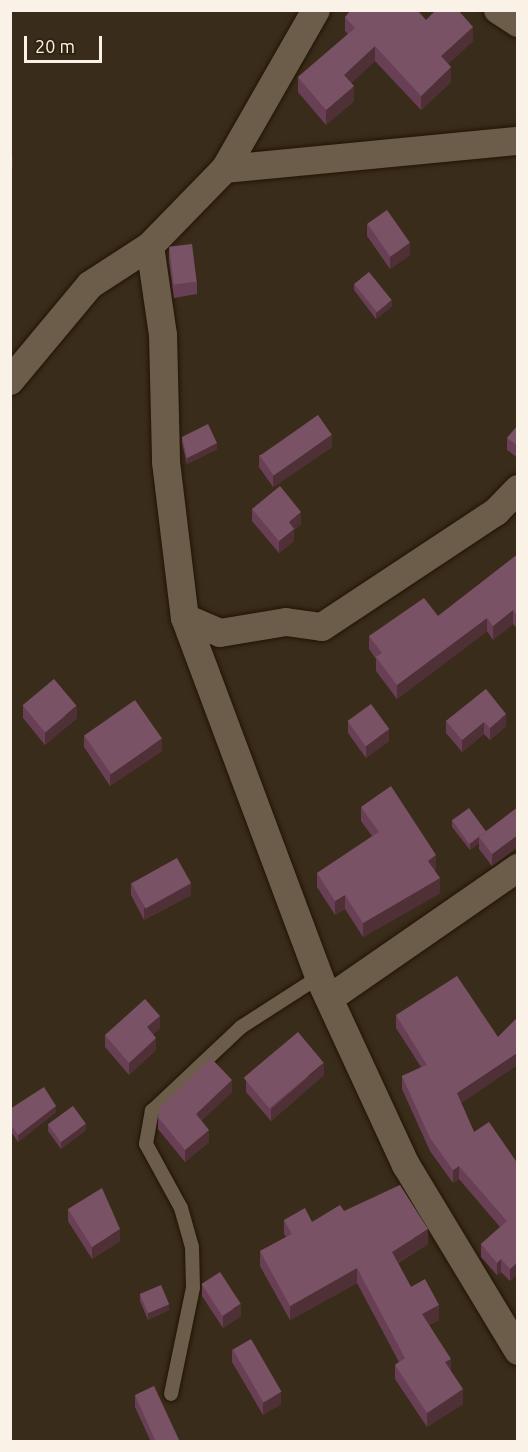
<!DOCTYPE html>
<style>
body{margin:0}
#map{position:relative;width:528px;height:1452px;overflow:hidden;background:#3a2c1a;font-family:Ubuntu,sans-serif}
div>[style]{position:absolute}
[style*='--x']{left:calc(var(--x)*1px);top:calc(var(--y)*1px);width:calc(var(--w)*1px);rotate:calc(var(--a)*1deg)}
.roads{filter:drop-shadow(0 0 2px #211404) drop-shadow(0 0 2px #211404)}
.service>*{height:14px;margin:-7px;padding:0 7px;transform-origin:7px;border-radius:7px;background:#6c5d4a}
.minor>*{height:28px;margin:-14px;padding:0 14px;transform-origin:14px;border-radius:14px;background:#6c5d4a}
.wall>*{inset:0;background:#693f55}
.shaded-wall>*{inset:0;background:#503037}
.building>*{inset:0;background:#795365;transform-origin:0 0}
span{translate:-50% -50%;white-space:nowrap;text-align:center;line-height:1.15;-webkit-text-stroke:4.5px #2f2311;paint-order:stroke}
.frame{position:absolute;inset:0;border:12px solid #fbf2e7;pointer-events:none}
.scale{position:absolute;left:24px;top:36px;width:78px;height:27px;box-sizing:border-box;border:3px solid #fbf2e7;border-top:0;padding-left:8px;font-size:18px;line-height:21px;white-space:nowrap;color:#fbf2e7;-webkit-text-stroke:4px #2f2311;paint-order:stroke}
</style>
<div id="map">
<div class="roads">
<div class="service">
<div style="--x:171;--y:1394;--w:108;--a:-78.3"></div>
<div style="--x:193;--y:1288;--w:41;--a:-91.4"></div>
<div style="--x:192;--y:1247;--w:41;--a:-105.8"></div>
<div style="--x:181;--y:1208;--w:73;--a:-118.7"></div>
<div style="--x:146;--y:1144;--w:34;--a:-80"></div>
<div style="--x:152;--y:1111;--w:122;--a:-43.3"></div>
<div style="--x:241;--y:1027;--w:93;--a:-32.7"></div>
</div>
<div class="minor">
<div style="--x:498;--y:10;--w:24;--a:33"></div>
<div style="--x:225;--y:169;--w:294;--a:-5.5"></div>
<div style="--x:150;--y:246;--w:90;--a:81.7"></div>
<div style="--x:163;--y:335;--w:127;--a:88.6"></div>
<div style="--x:166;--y:462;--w:157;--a:83.1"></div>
<div style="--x:185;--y:618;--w:383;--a:69.5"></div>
<div style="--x:319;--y:977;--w:207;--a:65.2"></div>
<div style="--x:406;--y:1165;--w:217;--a:58.9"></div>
<div style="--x:10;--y:381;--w:125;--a:-50.2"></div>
<div style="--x:90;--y:285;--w:72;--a:-33"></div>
<div style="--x:150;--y:246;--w:107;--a:-45.8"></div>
<div style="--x:225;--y:169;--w:183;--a:-60.2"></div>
<div style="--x:185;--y:618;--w:38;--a:23"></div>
<div style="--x:220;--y:633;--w:67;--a:-9.5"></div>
<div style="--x:286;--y:622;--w:36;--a:8"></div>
<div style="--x:322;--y:627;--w:209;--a:-33.5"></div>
<div style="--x:496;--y:512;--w:32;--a:-46"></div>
<div style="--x:330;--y:998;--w:229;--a:-34.7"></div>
</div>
</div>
<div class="wall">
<div style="clip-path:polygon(345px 17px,426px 20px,473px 41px,448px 64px,451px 82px,421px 110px,375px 61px,351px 83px,354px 101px,326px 125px,298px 92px,298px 77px,348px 34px,345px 31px)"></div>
<div style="clip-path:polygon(367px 224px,410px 255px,390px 269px,367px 236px)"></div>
<div style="clip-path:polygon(169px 248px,197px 282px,197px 294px,174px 298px,169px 260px)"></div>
<div style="clip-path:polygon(354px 284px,392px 306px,376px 319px,354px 290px)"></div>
<div style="clip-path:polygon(518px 425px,518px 458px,507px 450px,507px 438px)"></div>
<div style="clip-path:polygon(182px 437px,217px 449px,187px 464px,182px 443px)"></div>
<div style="clip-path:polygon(332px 447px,273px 487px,259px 467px,259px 455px)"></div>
<div style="clip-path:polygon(252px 509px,301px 524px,294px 530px,294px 541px,279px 553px,252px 521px)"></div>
<div style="clip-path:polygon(518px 554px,518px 629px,513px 624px,493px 640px,487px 631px,397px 699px,376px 671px,376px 659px,369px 649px,369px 636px,438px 616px)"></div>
<div style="clip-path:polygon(486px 689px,506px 726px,490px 740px,484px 734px,462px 752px,446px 733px,446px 721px)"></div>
<div style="clip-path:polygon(23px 706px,77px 718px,45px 745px,23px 718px)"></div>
<div style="clip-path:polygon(348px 721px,389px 741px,366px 758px,348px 733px)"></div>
<div style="clip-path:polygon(84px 735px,162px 751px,110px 786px,84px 747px)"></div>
<div style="clip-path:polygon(361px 807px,436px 869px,434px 870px,440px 893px,363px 937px,345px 909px,335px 915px,317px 887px,317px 873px,372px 836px,361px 821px)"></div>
<div style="clip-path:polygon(518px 807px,492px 866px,479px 849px,479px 843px,470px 850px,452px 827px,452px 820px,486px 831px)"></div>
<div style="clip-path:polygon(131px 883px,191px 895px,144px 920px,131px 895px)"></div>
<div style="clip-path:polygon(396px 1015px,498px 1037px,518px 1017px,518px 1066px,517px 1065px,461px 1103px,474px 1132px,518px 1164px,510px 1281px,501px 1272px,497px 1275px,481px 1257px,481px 1244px,500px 1227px,459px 1179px,453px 1183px,430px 1151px,402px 1089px,402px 1076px,421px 1067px,396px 1028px)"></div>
<div style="clip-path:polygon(160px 1028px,153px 1034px,156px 1050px,129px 1075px,105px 1047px,105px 1035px)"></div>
<div style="clip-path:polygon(324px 1075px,271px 1121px,246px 1092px,246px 1080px)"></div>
<div style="clip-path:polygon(232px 1092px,201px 1121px,209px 1142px,185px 1162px,158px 1129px,158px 1117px)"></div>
<div style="clip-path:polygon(10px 1109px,56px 1112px,18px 1142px,10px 1130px)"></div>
<div style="clip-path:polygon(48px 1125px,86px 1130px,61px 1149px,48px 1131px)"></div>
<div style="clip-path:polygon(68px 1209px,120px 1241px,92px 1259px,68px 1221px)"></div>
<div style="clip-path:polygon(344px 1211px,428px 1244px,398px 1263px,411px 1287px,439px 1320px,429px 1325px,451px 1372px,463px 1404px,427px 1427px,395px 1379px,395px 1365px,399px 1362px,357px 1283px,290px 1320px,260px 1266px,260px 1251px,286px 1237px,284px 1234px,284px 1220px,312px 1222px)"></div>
<div style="clip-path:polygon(202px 1284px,241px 1316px,223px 1328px,202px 1296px)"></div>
<div style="clip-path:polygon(140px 1294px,169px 1310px,148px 1320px,140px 1301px)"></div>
<div style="clip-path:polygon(232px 1349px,281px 1404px,263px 1415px,232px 1362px)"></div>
<div style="clip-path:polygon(135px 1395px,180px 1442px,151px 1442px,135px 1407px)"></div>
</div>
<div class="shaded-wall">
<div style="clip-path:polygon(473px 27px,473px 41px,441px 71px,441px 56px)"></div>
<div style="clip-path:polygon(375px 46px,375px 61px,344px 90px,344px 75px)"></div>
<div style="clip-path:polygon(451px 67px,451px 82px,421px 110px,421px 96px)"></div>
<div style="clip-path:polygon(354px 86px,354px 101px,326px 125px,326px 110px)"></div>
<div style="clip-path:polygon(13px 156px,13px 168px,10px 169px,10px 157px)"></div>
<div style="clip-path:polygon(410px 243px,410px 255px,390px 269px,390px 257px)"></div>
<div style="clip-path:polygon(392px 300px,392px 306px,376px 319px,376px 313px)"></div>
<div style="clip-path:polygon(332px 435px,332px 447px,273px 487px,273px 475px)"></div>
<div style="clip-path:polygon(217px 443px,217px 449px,187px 464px,187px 458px)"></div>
<div style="clip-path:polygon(301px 512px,301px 524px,294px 530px,294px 541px,279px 553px,279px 541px,289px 522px)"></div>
<div style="clip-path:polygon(513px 610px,513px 624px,493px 640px,493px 626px)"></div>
<div style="clip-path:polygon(487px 618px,487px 631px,397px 699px,397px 685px)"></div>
<div style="clip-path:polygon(77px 706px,77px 718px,45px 745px,45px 733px)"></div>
<div style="clip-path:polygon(506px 714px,506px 726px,490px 740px,490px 728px)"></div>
<div style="clip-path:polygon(484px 722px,484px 734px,462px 752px,462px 740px)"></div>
<div style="clip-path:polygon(389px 729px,389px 741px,366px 758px,366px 746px)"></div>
<div style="clip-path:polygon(162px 739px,162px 751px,110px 786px,110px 774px)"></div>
<div style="clip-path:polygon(518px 835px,518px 847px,492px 866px,492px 854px)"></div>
<div style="clip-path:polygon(479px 837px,479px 843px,470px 850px,470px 844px)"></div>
<div style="clip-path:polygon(436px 855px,436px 869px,428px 875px,428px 861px)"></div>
<div style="clip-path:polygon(440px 878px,440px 893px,363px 937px,363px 923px)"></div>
<div style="clip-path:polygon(191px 883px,191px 895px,144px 920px,144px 908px)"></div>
<div style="clip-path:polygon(345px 895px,345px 909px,335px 915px,335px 901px)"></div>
<div style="clip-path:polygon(160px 1016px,160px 1028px,147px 1039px,147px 1027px)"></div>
<div style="clip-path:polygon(156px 1038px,156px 1050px,129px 1075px,129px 1063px)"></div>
<div style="clip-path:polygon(517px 1053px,517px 1065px,457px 1106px,457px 1093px)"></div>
<div style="clip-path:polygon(324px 1063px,324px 1075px,271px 1121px,271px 1109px)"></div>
<div style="clip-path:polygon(232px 1080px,232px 1092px,196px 1126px,196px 1114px)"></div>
<div style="clip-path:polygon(56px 1106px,56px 1112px,18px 1142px,18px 1135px)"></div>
<div style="clip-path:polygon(86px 1124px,86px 1130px,61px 1149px,61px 1142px)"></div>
<div style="clip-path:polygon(209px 1130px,209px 1142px,185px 1162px,185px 1150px)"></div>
<div style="clip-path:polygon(459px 1166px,459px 1179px,453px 1183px,453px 1170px)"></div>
<div style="clip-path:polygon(120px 1229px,120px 1241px,92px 1259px,92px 1247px)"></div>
<div style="clip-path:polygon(428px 1229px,428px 1244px,392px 1266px,392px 1252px)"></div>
<div style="clip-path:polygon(501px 1259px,501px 1272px,497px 1275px,497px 1263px)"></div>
<div style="clip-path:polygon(518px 1262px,518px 1274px,510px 1281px,510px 1269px)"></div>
<div style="clip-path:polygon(357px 1268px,357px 1283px,290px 1320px,290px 1306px)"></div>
<div style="clip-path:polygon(169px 1304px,169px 1310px,148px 1320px,148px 1313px)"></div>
<div style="clip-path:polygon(241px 1304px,241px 1316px,223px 1328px,223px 1316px)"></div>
<div style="clip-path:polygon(439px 1305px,439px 1320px,422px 1329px,422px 1314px)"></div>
<div style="clip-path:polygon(451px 1359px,451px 1373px,445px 1362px)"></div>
<div style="clip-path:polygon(463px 1389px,463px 1404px,427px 1427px,427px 1413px)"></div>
<div style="clip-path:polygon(281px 1392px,281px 1404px,263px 1415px,263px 1403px)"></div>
</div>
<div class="building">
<div style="clip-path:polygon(351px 10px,417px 10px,426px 20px,436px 10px,458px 10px,473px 27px,441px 56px,451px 67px,421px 96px,375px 46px,344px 75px,354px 86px,326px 110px,298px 77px,355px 28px,345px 17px)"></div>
<div style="left:387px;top:210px;width:40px;height:24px;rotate:55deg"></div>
<div style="left:192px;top:244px;width:38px;height:23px;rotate:83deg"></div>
<div style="left:369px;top:272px;width:36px;height:19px;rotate:51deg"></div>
<div style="left:318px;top:415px;width:24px;height:71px;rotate:55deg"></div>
<div style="clip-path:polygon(208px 424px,217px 443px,187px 458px,182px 437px)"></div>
<div style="clip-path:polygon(518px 425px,518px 446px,507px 438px)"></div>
<div style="clip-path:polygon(280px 486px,301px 512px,289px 522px,294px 529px,279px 541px,252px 509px)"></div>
<div style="clip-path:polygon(518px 554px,518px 616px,513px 610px,493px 626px,487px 618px,397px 685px,376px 657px,382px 653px,369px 636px,424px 598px,438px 616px)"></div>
<div style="left:54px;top:679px;width:35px;height:41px;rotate:50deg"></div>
<div style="clip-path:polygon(486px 689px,506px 714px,490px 728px,484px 722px,462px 740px,446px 721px)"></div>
<div style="left:135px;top:700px;width:47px;height:62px;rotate:55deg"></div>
<div style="left:371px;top:704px;width:31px;height:29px;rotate:54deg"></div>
<div style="clip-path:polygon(391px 786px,436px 855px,428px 861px,440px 878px,363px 923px,345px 895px,335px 901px,317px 873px,379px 832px,361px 807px)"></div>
<div style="clip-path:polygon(518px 807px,518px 835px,492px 854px,479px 837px)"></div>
<div style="left:469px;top:808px;width:29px;height:21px;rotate:54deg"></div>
<div style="left:177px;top:858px;width:29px;height:52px;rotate:61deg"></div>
<div style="clip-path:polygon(457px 976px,498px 1037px,518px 1017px,518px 1053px,517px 1053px,457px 1093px,474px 1132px,489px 1122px,518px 1164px,518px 1262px,510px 1269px,501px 1259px,497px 1263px,481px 1244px,507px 1221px,459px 1166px,453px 1170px,430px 1138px,402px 1076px,427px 1065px,396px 1015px)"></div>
<div style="clip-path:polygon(145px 999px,160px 1016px,147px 1027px,156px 1038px,129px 1063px,105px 1035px)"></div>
<div style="left:298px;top:1032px;width:40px;height:71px;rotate:50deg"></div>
<div style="clip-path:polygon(211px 1058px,232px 1080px,196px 1114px,209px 1130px,185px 1150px,158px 1117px,160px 1107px)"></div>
<div style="clip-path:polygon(44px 1087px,56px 1106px,18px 1135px,10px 1124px,10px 1109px)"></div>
<div style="left:73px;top:1106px;width:22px;height:31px;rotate:54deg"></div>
<div style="clip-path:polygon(400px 1185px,428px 1229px,392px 1252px,411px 1287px,425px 1279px,439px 1305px,422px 1314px,451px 1359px,445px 1362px,463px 1389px,427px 1413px,395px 1365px,405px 1358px,357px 1268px,290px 1306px,260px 1251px,292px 1234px,284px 1220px,305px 1208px,312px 1222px,340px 1205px,344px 1211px)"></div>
<div style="clip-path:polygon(102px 1188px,120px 1229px,92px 1247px,68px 1209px)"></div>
<div style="left:220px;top:1272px;width:38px;height:22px;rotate:57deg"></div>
<div style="left:161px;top:1285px;width:21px;height:23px;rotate:67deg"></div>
<div style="left:251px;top:1339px;width:61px;height:21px;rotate:60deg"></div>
<div style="clip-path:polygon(154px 1386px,180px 1442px,156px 1442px,135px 1395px)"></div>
</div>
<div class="frame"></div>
<div class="scale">20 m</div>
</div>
